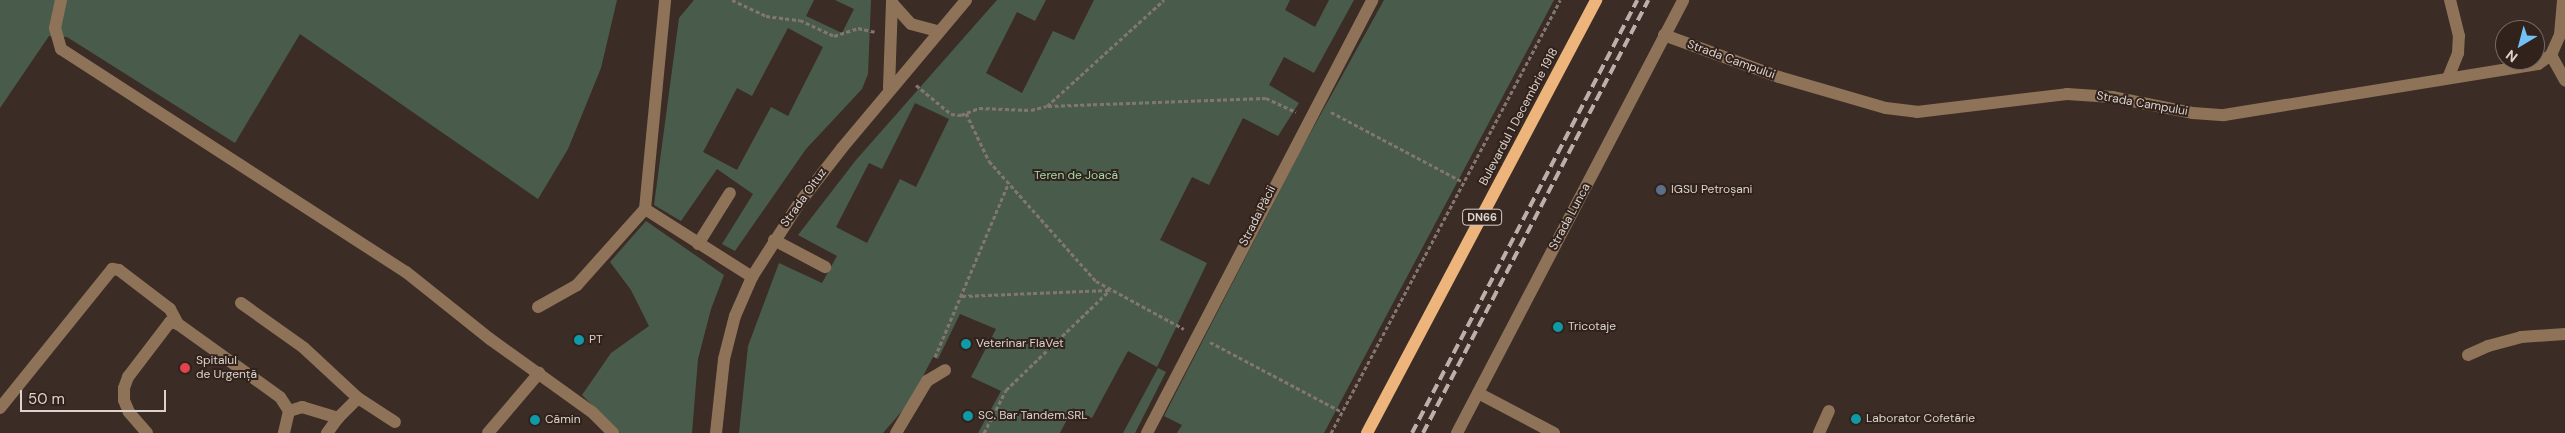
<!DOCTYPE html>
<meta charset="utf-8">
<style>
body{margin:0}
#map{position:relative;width:2565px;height:433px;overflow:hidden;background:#3b2c26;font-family:"DM Sans",sans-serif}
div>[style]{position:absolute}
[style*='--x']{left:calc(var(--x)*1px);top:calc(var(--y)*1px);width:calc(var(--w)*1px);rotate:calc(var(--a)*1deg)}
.green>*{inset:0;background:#495c4c}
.path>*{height:3px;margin-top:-1.5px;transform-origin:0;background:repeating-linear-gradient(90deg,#837671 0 4px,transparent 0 6.5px)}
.minor>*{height:12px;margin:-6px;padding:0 6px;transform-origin:6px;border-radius:6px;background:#8e7358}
.major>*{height:12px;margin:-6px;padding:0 6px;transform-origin:6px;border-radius:6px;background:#edb57c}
.rail>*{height:4px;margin-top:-2px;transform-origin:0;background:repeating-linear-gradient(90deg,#bbb0ac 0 10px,transparent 0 15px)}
.dots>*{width:14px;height:14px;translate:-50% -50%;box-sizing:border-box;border:2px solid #31231c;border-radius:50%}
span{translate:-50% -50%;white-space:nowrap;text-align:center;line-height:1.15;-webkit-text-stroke:4px #31231c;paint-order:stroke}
.shield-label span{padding:1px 4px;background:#31231c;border:1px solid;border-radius:4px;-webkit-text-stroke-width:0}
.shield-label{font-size:11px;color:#dcd2ce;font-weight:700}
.street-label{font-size:12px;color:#dcd2ce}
.park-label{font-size:12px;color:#a2d9ac}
.poi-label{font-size:12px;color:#dcd2ce}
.left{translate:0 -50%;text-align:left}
.north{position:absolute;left:2495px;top:20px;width:50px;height:50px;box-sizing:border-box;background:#31231c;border:1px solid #756963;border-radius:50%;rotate:217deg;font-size:14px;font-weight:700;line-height:20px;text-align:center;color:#dcd2ce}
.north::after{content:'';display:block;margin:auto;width:18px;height:22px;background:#72c1f5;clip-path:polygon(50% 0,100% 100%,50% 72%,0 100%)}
.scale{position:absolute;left:20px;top:390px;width:146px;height:22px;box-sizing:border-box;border:2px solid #dcd2ce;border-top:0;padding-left:6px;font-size:15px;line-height:18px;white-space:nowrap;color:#dcd2ce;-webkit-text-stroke:4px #31231c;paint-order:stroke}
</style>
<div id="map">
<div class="green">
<div style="clip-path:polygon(0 0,617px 0,601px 68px,568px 149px,538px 199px,300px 34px,235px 143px,67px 37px,49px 36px,0 108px)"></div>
<div style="clip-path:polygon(evenodd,694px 0,814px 0,806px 16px,842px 33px,854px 9px,835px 0,871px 0,868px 74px,862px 89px,806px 149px,735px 251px,722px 244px,753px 194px,717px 169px,681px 221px,654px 205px,679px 18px,694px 0,788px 28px,823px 47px,788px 116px,771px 107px,737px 170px,703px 152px,737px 88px,752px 96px,788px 28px)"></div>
<div style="clip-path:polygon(evenodd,997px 0,1046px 0,1035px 21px,1017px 12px,986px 73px,1022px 93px,1053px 31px,1074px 40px,1094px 0,1290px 0,1285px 10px,1315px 27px,1329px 0,1354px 0,1314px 73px,1284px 57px,1269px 85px,1299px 103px,1278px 136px,1243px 118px,1209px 185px,1192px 177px,1160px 240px,1207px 263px,1157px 367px,1128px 351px,1092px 418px,1073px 408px,1060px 433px,978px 433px,1001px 391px,971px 377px,996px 329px,960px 314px,938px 359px,933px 357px,909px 403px,883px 433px,739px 433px,748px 346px,779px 263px,822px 283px,837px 256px,798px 235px,856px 160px,997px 0,915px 103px,949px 119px,916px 187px,900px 179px,867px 243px,836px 227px,869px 163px,882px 169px,915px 103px)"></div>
<div style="clip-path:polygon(1384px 0,1554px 0,1324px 433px,1177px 433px,1182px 425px,1164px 416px,1302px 148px)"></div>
<div style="clip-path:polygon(646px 221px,724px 275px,711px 309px,698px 359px,692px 433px,620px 433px,582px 395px,611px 353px,649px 326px,631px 290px,610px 262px)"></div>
<div style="clip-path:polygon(1158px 368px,1166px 372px,1135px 433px,1123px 433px)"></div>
</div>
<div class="path">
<div style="--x:732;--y:0;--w:38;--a:25"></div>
<div style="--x:766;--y:16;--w:34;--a:7"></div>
<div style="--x:800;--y:20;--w:38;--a:25"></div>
<div style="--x:834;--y:36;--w:25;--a:-18"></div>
<div style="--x:858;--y:28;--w:17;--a:13"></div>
<div style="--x:916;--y:85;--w:45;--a:39.6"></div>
<div style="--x:951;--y:114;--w:10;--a:6"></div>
<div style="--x:961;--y:115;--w:19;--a:-21"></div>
<div style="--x:979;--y:108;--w:52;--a:2.2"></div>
<div style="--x:1031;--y:110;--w:16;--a:-14"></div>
<div style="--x:1047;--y:106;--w:158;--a:-42.2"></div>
<div style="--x:1048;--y:106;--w:218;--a:-2.1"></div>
<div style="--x:1266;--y:98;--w:33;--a:25"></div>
<div style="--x:1331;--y:112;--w:149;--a:27.9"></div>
<div style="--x:966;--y:113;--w:53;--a:64.4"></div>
<div style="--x:989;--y:161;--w:161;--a:48.3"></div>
<div style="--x:1096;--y:281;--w:100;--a:28.6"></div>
<div style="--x:962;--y:296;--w:147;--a:-2.3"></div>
<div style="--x:1210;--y:342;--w:149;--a:27.9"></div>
<div style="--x:935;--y:357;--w:190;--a:-67.1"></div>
<div style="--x:984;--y:433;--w:48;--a:-62.9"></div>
<div style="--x:1006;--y:390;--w:144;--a:-43.9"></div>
<div style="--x:1331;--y:433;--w:490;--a:-62.1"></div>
</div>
<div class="minor">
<div style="--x:61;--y:0;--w:29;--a:102"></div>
<div style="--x:55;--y:28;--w:22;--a:74"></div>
<div style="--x:61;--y:49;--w:411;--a:32.9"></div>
<div style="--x:406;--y:272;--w:107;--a:38.6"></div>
<div style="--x:490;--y:339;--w:125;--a:35.6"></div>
<div style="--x:592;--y:412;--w:30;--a:45"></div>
<div style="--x:892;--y:3;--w:28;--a:48"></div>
<div style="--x:911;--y:24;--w:28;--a:15"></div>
<div style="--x:1664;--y:35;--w:122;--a:20.1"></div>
<div style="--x:1779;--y:77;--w:111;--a:16.2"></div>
<div style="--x:1886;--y:108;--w:31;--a:7"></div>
<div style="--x:1917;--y:112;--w:151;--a:-6.8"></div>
<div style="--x:2067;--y:94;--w:45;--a:3.8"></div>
<div style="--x:2112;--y:97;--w:83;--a:11.2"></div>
<div style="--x:2193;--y:113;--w:31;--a:4"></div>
<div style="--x:2224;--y:115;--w:318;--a:-9.2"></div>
<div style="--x:2538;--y:64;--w:16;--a:-35"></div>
<div style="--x:2551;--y:55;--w:22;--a:-66"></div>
<div style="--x:2560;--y:35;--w:35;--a:-85"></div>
<div style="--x:2551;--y:55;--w:29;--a:61"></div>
<div style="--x:2448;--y:78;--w:27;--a:-68"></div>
<div style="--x:2458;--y:53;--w:17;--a:-87"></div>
<div style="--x:2459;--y:36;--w:37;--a:-104"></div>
<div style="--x:889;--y:88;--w:88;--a:-88"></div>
<div style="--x:645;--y:209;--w:127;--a:32.4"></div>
<div style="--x:774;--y:240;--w:58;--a:27.9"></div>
<div style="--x:698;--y:244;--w:60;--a:-57.9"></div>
<div style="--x:241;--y:303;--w:77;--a:35.5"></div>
<div style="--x:304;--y:348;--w:74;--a:42.8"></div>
<div style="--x:538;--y:307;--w:45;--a:-29.4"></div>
<div style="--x:577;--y:285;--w:102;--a:-48.2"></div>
<div style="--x:645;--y:209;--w:210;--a:-84.5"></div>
<div style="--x:2468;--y:355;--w:22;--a:-24"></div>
<div style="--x:2488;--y:346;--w:34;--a:-15"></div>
<div style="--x:2521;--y:337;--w:44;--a:-3.9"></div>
<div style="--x:1478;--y:393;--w:86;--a:27.8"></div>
<div style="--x:0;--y:408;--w:179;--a:-51.1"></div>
<div style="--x:112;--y:269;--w:7;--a:8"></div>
<div style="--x:119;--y:270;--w:64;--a:37.4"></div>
<div style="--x:170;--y:309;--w:17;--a:62"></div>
<div style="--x:289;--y:411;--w:14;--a:-17"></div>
<div style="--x:302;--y:407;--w:38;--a:17"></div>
<div style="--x:338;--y:418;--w:19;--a:126"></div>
<div style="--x:338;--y:418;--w:28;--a:-45"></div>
<div style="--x:358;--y:398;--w:44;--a:33"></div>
<div style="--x:147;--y:433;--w:28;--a:-131"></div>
<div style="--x:129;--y:412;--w:13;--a:-113"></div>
<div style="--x:124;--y:400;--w:12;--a:-90"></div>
<div style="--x:124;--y:388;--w:12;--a:-70"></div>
<div style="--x:128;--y:377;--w:69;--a:-52.6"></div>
<div style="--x:170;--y:322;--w:8;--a:14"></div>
<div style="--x:178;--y:324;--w:125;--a:35.6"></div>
<div style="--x:280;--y:397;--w:17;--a:57"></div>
<div style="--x:289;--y:411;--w:23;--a:103"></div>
<div style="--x:488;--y:433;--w:79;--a:-49.6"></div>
<div style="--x:716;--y:433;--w:74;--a:-83.8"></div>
<div style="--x:724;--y:359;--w:44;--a:-75.7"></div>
<div style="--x:735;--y:316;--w:43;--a:-66.4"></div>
<div style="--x:752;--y:277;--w:89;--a:-57.4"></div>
<div style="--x:800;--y:202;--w:68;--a:-52.1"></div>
<div style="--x:842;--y:148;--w:193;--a:-50"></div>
<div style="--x:896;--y:433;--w:61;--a:-59.2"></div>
<div style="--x:927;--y:381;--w:21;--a:-31"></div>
<div style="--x:1147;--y:433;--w:488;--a:-62.5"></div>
<div style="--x:1457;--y:433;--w:488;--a:-62.4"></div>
<div style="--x:1819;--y:433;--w:24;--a:-66"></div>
</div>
<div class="major">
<div style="--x:1367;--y:433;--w:490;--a:-62.1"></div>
</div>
<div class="rail">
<div style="--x:1412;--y:433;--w:488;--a:-62.5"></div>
<div style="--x:1423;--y:433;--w:488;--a:-62.5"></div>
</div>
<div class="dots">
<div style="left:1661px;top:190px;background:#5c6f8a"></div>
<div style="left:1558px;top:327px;background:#0f9aa8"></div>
<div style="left:579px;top:340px;background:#0f9aa8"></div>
<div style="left:966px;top:344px;background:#0f9aa8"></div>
<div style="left:185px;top:368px;background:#e0444e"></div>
<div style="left:968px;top:416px;background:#0f9aa8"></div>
<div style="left:1856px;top:419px;background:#0f9aa8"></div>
<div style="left:535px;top:420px;background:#0f9aa8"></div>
</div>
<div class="shield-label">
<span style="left:1482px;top:217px">DN66</span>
</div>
<div class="street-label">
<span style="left:1731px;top:60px;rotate:20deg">Strada Campului</span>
<span style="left:2142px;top:104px;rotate:10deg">Strada Campului</span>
<span style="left:1519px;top:117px;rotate:-62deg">Bulevardul 1 Decembrie 1918</span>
<span style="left:804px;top:198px;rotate:-54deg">Strada Oituz</span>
<span style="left:1258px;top:216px;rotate:-63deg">Strada Păcii</span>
<span style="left:1570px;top:217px;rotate:-62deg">Strada Lunca</span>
</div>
<div class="park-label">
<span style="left:1076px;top:176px">Teren de Joacă</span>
</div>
<div class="poi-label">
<span class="left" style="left:1671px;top:190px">IGSU Petroșani</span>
<span class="left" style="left:1568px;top:327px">Tricotaje</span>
<span class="left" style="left:589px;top:340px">PT</span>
<span class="left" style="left:976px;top:344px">Veterinar FlaVet</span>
<span class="left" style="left:196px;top:368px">Spitalul<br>de Urgență</span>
<span class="left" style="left:978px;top:416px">SC. Bar Tandem.SRL</span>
<span class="left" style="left:1866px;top:419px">Laborator Cofetărie</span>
<span class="left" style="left:545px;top:420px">Cămin</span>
</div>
<div class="north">N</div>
<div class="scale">50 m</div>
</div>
